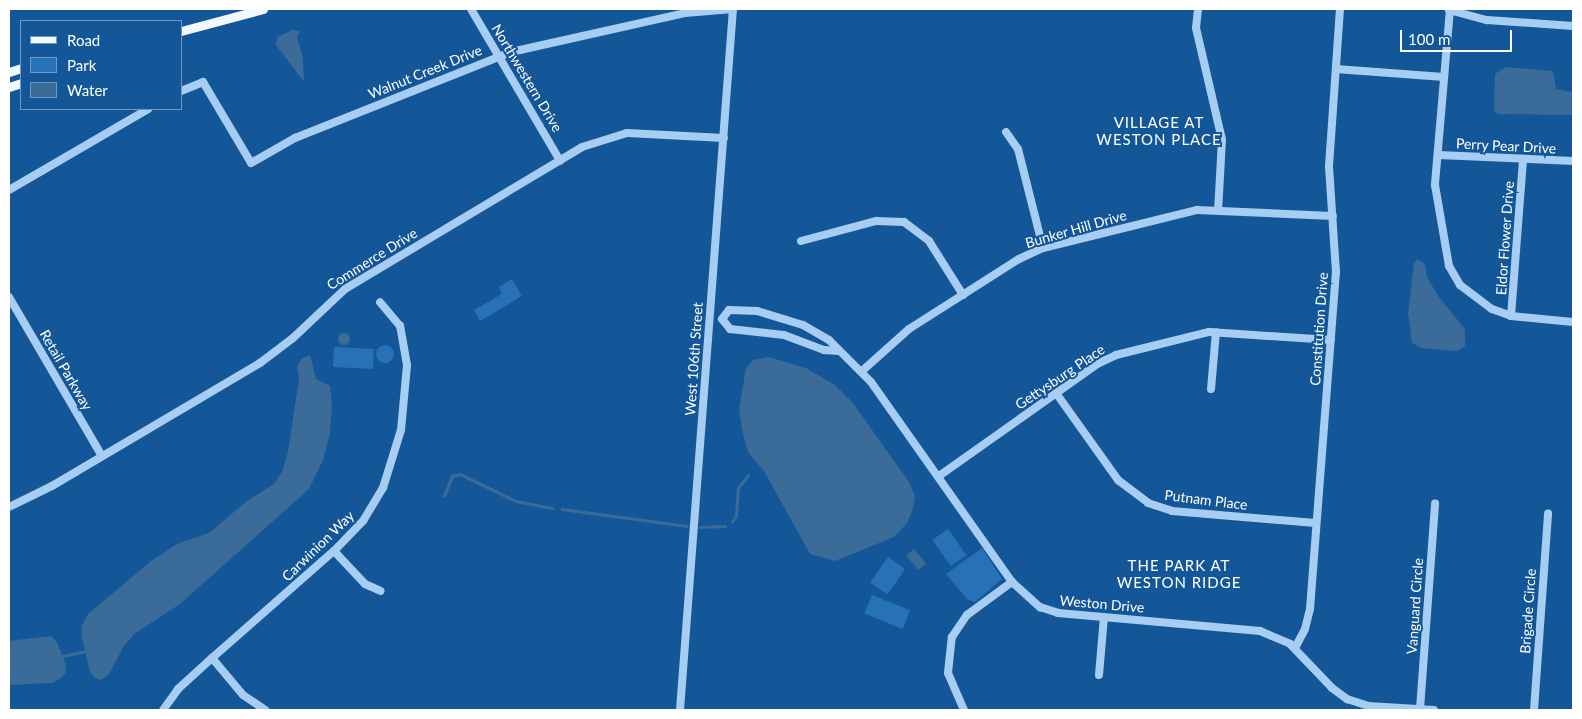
<!DOCTYPE html>
<style>
body{margin:0}
#map{position:relative;width:1582px;height:719px;overflow:hidden;background:#145798;font-family:Lato,sans-serif}
div>[style]{position:absolute}
[style*='--x']{left:calc(var(--x)*1px);top:calc(var(--y)*1px);width:calc(var(--w)*1px);rotate:calc(var(--a)*1deg)}
.green>*{inset:0;background:#2772b6;transform-origin:0 0}
.round{border-radius:50%}
.water>*{inset:0;background:#3b6b99;transform-origin:0 0}
.stream>*{height:2.5px;margin:-1.25px;padding:0 1.25px;transform-origin:1.25px;border-radius:1.25px;background:#3b6b99}
.minor>*{height:8px;margin:-4px;padding:0 4px;transform-origin:4px;border-radius:4px;background:#a7cef2}
.major>*{height:9px;margin:-4.5px;padding:0 4.5px;transform-origin:4.5px;border-radius:4.5px;background:#f2f8ff}
span{translate:-50% -50%;white-space:nowrap;text-align:center;line-height:1.15;-webkit-text-stroke:4px #145798;paint-order:stroke}
.street-label{font-size:14px;color:#fff}
.neighbourhood-label{font-size:15px;color:#fff;letter-spacing:1px}
.frame{position:absolute;inset:0;border:10px solid #fff;pointer-events:none}
.legend{position:absolute;left:20px;top:20px;width:162px;height:90px;box-sizing:border-box;background:#145798;border:1px solid #729ac1;margin:0;padding:6px 9px;list-style:none;font-size:15px;color:#fff}
.legend li{display:flex;align-items:center;gap:10px;height:25px}
.legend b{width:25px;border:1px solid #729ac1}
.scale{position:absolute;left:1400px;top:30px;width:112px;height:22px;box-sizing:border-box;border:2px solid #fff;border-top:0;padding-left:6px;font-size:15px;line-height:18px;white-space:nowrap;color:#fff;-webkit-text-stroke:4px #145798;paint-order:stroke}
</style>
<div id="map">
<div class="green">
<div style="clip-path:polygon(512px 279px,522px 296px,480px 321px,474px 310px,502px 294px,499px 287px)"></div>
<div class="round" style="left:376px;top:345px;width:18px;height:18px"></div>
<div style="left:334px;top:347px;width:40px;height:20px;rotate:3deg"></div>
<div style="left:948px;top:529px;width:32px;height:19px;rotate:55deg"></div>
<div style="clip-path:polygon(982px 548px,1002px 579px,975px 602px,967px 599px,946px 574px)"></div>
<div style="left:888px;top:557px;width:21px;height:31px;rotate:35deg"></div>
<div style="left:872px;top:595px;width:41px;height:20px;rotate:22deg"></div>
</div>
<div class="water">
<div style="clip-path:polygon(293px 30px,300px 31px,297px 37px,303px 58px,304px 82px,276px 45px,277px 37px)"></div>
<div style="clip-path:polygon(1506px 67px,1553px 71px,1556px 89px,1573px 92px,1573px 115px,1498px 114px,1494px 111px,1495px 74px)"></div>
<div style="clip-path:polygon(1417px 259px,1425px 264px,1427px 277px,1438px 296px,1465px 329px,1465px 346px,1457px 351px,1421px 348px,1412px 343px,1408px 313px,1414px 263px)"></div>
<div class="round" style="left:338px;top:333px;width:12px;height:12px"></div>
<div style="clip-path:polygon(310px 355px,316px 379px,330px 386px,332px 405px,330px 433px,323px 460px,309px 489px,180px 604px,134px 634px,124px 646px,109px 674px,101px 680px,95px 678px,90px 672px,82px 638px,81px 627px,88px 614px,151px 561px,177px 544px,209px 533px,247px 501px,274px 484px,282px 472px,288px 452px,299px 379px,297px 366px,301px 359px)"></div>
<div style="clip-path:polygon(768px 357px,806px 368px,835px 385px,853px 403px,909px 482px,915px 496px,913px 509px,907px 523px,894px 537px,835px 561px,810px 554px,764px 471px,748px 452px,743px 434px,739px 410px,746px 368px,753px 360px)"></div>
<div style="left:914px;top:549px;width:19px;height:10px;rotate:51deg"></div>
<div style="clip-path:polygon(51px 636px,57px 642px,65px 663px,66px 672px,60px 679px,52px 683px,9px 685px,9px 641px)"></div>
</div>
<div class="stream">
<div style="--x:444;--y:496;--w:22;--a:-68"></div>
<div style="--x:452;--y:476;--w:8;--a:-14"></div>
<div style="--x:460;--y:474;--w:62;--a:25.7"></div>
<div style="--x:516;--y:501;--w:37;--a:11"></div>
<div style="--x:562;--y:509;--w:126;--a:7.7"></div>
<div style="--x:732;--y:522;--w:7;--a:-56"></div>
<div style="--x:736;--y:516;--w:28;--a:-86"></div>
<div style="--x:738;--y:488;--w:16;--a:-52"></div>
<div style="--x:700;--y:527;--w:25;--a:-2"></div>
<div style="--x:62;--y:656;--w:25;--a:-12"></div>
</div>
<div class="minor">
<div style="--x:471;--y:9;--w:176;--a:59.6"></div>
<div style="--x:1198;--y:9;--w:19;--a:96"></div>
<div style="--x:1196;--y:28;--w:115;--a:76.9"></div>
<div style="--x:1222;--y:140;--w:71;--a:93.2"></div>
<div style="--x:1450;--y:9;--w:177;--a:94.9"></div>
<div style="--x:1435;--y:185;--w:82;--a:80.2"></div>
<div style="--x:1449;--y:266;--w:22;--a:60"></div>
<div style="--x:1460;--y:285;--w:40;--a:37"></div>
<div style="--x:1492;--y:309;--w:20;--a:20"></div>
<div style="--x:1511;--y:316;--w:62;--a:5.5"></div>
<div style="--x:1449;--y:10;--w:39;--a:15"></div>
<div style="--x:1487;--y:20;--w:86;--a:4"></div>
<div style="--x:1336;--y:69;--w:108;--a:4.2"></div>
<div style="--x:181;--y:91;--w:24;--a:-22"></div>
<div style="--x:203;--y:82;--w:94;--a:59.3"></div>
<div style="--x:251;--y:163;--w:51;--a:-29.6"></div>
<div style="--x:295;--y:138;--w:232;--a:-21.7"></div>
<div style="--x:511;--y:52;--w:178;--a:-12.6"></div>
<div style="--x:685;--y:13;--w:48;--a:-4.8"></div>
<div style="--x:1006;--y:132;--w:21;--a:55"></div>
<div style="--x:1018;--y:149;--w:102;--a:75.8"></div>
<div style="--x:1438;--y:155;--w:135;--a:2.5"></div>
<div style="--x:9;--y:190;--w:161;--a:-30.2"></div>
<div style="--x:801;--y:241;--w:78;--a:-14.9"></div>
<div style="--x:876;--y:221;--w:28;--a:2"></div>
<div style="--x:904;--y:222;--w:31;--a:37"></div>
<div style="--x:929;--y:241;--w:64;--a:57.8"></div>
<div style="--x:9;--y:297;--w:184;--a:59.7"></div>
<div style="--x:1511;--y:316;--w:155;--a:-85.6"></div>
<div style="--x:722;--y:319;--w:11;--a:-52"></div>
<div style="--x:729;--y:310;--w:28;--a:2"></div>
<div style="--x:757;--y:311;--w:48;--a:16.9"></div>
<div style="--x:803;--y:325;--w:30;--a:30"></div>
<div style="--x:829;--y:340;--w:59;--a:45"></div>
<div style="--x:871;--y:382;--w:245;--a:54.8"></div>
<div style="--x:1012;--y:582;--w:38;--a:42"></div>
<div style="--x:1040;--y:607;--w:19;--a:18"></div>
<div style="--x:1058;--y:613;--w:203;--a:5.1"></div>
<div style="--x:1260;--y:631;--w:33;--a:23"></div>
<div style="--x:1290;--y:644;--w:61;--a:46.3"></div>
<div style="--x:1332;--y:688;--w:19;--a:36"></div>
<div style="--x:1347;--y:699;--w:22;--a:18"></div>
<div style="--x:1368;--y:706;--w:66;--a:3.5"></div>
<div style="--x:722;--y:319;--w:13;--a:51"></div>
<div style="--x:730;--y:329;--w:54;--a:6.3"></div>
<div style="--x:784;--y:335;--w:43;--a:20.6"></div>
<div style="--x:824;--y:350;--w:15;--a:4"></div>
<div style="--x:862;--y:371;--w:63;--a:-41.8"></div>
<div style="--x:909;--y:329;--w:130;--a:-32.5"></div>
<div style="--x:1019;--y:259;--w:26;--a:-25"></div>
<div style="--x:1043;--y:248;--w:159;--a:-13.9"></div>
<div style="--x:1197;--y:210;--w:136;--a:2.5"></div>
<div style="--x:1211;--y:389;--w:57;--a:-85"></div>
<div style="--x:1056;--y:393;--w:107;--a:54.5"></div>
<div style="--x:1118;--y:480;--w:38;--a:37"></div>
<div style="--x:1148;--y:503;--w:25;--a:18"></div>
<div style="--x:1172;--y:511;--w:144;--a:4.8"></div>
<div style="--x:939;--y:476;--w:194;--a:-35.3"></div>
<div style="--x:1097;--y:364;--w:21;--a:-25"></div>
<div style="--x:1116;--y:355;--w:96;--a:-13.9"></div>
<div style="--x:1209;--y:332;--w:122;--a:3.8"></div>
<div style="--x:9;--y:507;--w:48;--a:-26"></div>
<div style="--x:52;--y:486;--w:242;--a:-30.6"></div>
<div style="--x:260;--y:363;--w:41;--a:-37.1"></div>
<div style="--x:293;--y:338;--w:71;--a:-43.3"></div>
<div style="--x:345;--y:289;--w:276;--a:-30.9"></div>
<div style="--x:582;--y:147;--w:47;--a:-17.3"></div>
<div style="--x:627;--y:133;--w:97;--a:3"></div>
<div style="--x:334;--y:551;--w:45;--a:46.8"></div>
<div style="--x:365;--y:584;--w:17;--a:24"></div>
<div style="--x:1295;--y:648;--w:21;--a:-62"></div>
<div style="--x:1305;--y:629;--w:21;--a:-76"></div>
<div style="--x:1310;--y:609;--w:338;--a:-85.6"></div>
<div style="--x:1336;--y:272;--w:106;--a:-93.8"></div>
<div style="--x:1329;--y:166;--w:157;--a:-86"></div>
<div style="--x:212;--y:658;--w:48;--a:50"></div>
<div style="--x:243;--y:695;--w:27;--a:34"></div>
<div style="--x:1099;--y:675;--w:58;--a:-85.1"></div>
<div style="--x:1420;--y:709;--w:206;--a:-85.8"></div>
<div style="--x:163;--y:710;--w:26;--a:-54"></div>
<div style="--x:178;--y:689;--w:46;--a:-42.4"></div>
<div style="--x:212;--y:658;--w:162;--a:-41.3"></div>
<div style="--x:334;--y:551;--w:42;--a:-46"></div>
<div style="--x:363;--y:521;--w:39;--a:-59"></div>
<div style="--x:383;--y:488;--w:61;--a:-72.8"></div>
<div style="--x:401;--y:430;--w:65;--a:-84.7"></div>
<div style="--x:407;--y:365;--w:40;--a:-100"></div>
<div style="--x:400;--y:326;--w:31;--a:-130"></div>
<div style="--x:680;--y:710;--w:703;--a:-85.68"></div>
<div style="--x:964;--y:710;--w:40;--a:-113.4"></div>
<div style="--x:948;--y:673;--w:36;--a:-84"></div>
<div style="--x:952;--y:637;--w:27;--a:-56"></div>
<div style="--x:967;--y:615;--w:56;--a:-36.3"></div>
<div style="--x:1534;--y:710;--w:197;--a:-85.9"></div>
</div>
<div class="major">
<div style="--x:181;--y:31;--w:85;--a:-15"></div>
<div style="--x:9;--y:72;--w:13;--a:-18"></div>
<div style="--x:9;--y:87;--w:13;--a:-18"></div>
</div>
<div class="street-label">
<span style="left:425px;top:72px;rotate:-22deg">Walnut Creek Drive</span>
<span style="left:527px;top:78px;rotate:59deg">Northwestern Drive</span>
<span style="left:1506px;top:146px;rotate:3deg">Perry Pear Drive</span>
<span style="left:1076px;top:229px;rotate:-16deg">Bunker Hill Drive</span>
<span style="left:1505px;top:238px;rotate:-86deg">Eldor Flower Drive</span>
<span style="left:372px;top:259px;rotate:-32deg">Commerce Drive</span>
<span style="left:1319px;top:329px;rotate:-86deg">Constitution Drive</span>
<span style="left:694px;top:359px;rotate:-86deg">West 106th Street</span>
<span style="left:66px;top:370px;rotate:60deg">Retail Parkway</span>
<span style="left:1060px;top:377px;rotate:-34deg">Gettysburg Place</span>
<span style="left:1206px;top:500px;rotate:7deg">Putnam Place</span>
<span style="left:318px;top:546px;rotate:-44deg">Carwinion Way</span>
<span style="left:1102px;top:604px;rotate:5deg">Weston Drive</span>
<span style="left:1415px;top:606px;rotate:-86deg">Vanguard Circle</span>
<span style="left:1528px;top:611px;rotate:-86deg">Brigade Circle</span>
</div>
<div class="neighbourhood-label">
<span style="left:1159px;top:131px">VILLAGE AT<br>WESTON PLACE</span>
<span style="left:1179px;top:574px">THE PARK AT<br>WESTON RIDGE</span>
</div>
<div class="frame"></div>
<ul class="legend">
<li><b style="height:6px;background:#f2f8ff"></b>Road</li>
<li><b style="height:14px;background:#2772b6"></b>Park</li>
<li><b style="height:14px;background:#3b6b99"></b>Water</li>
</ul>
<div class="scale">100 m</div>
</div>
